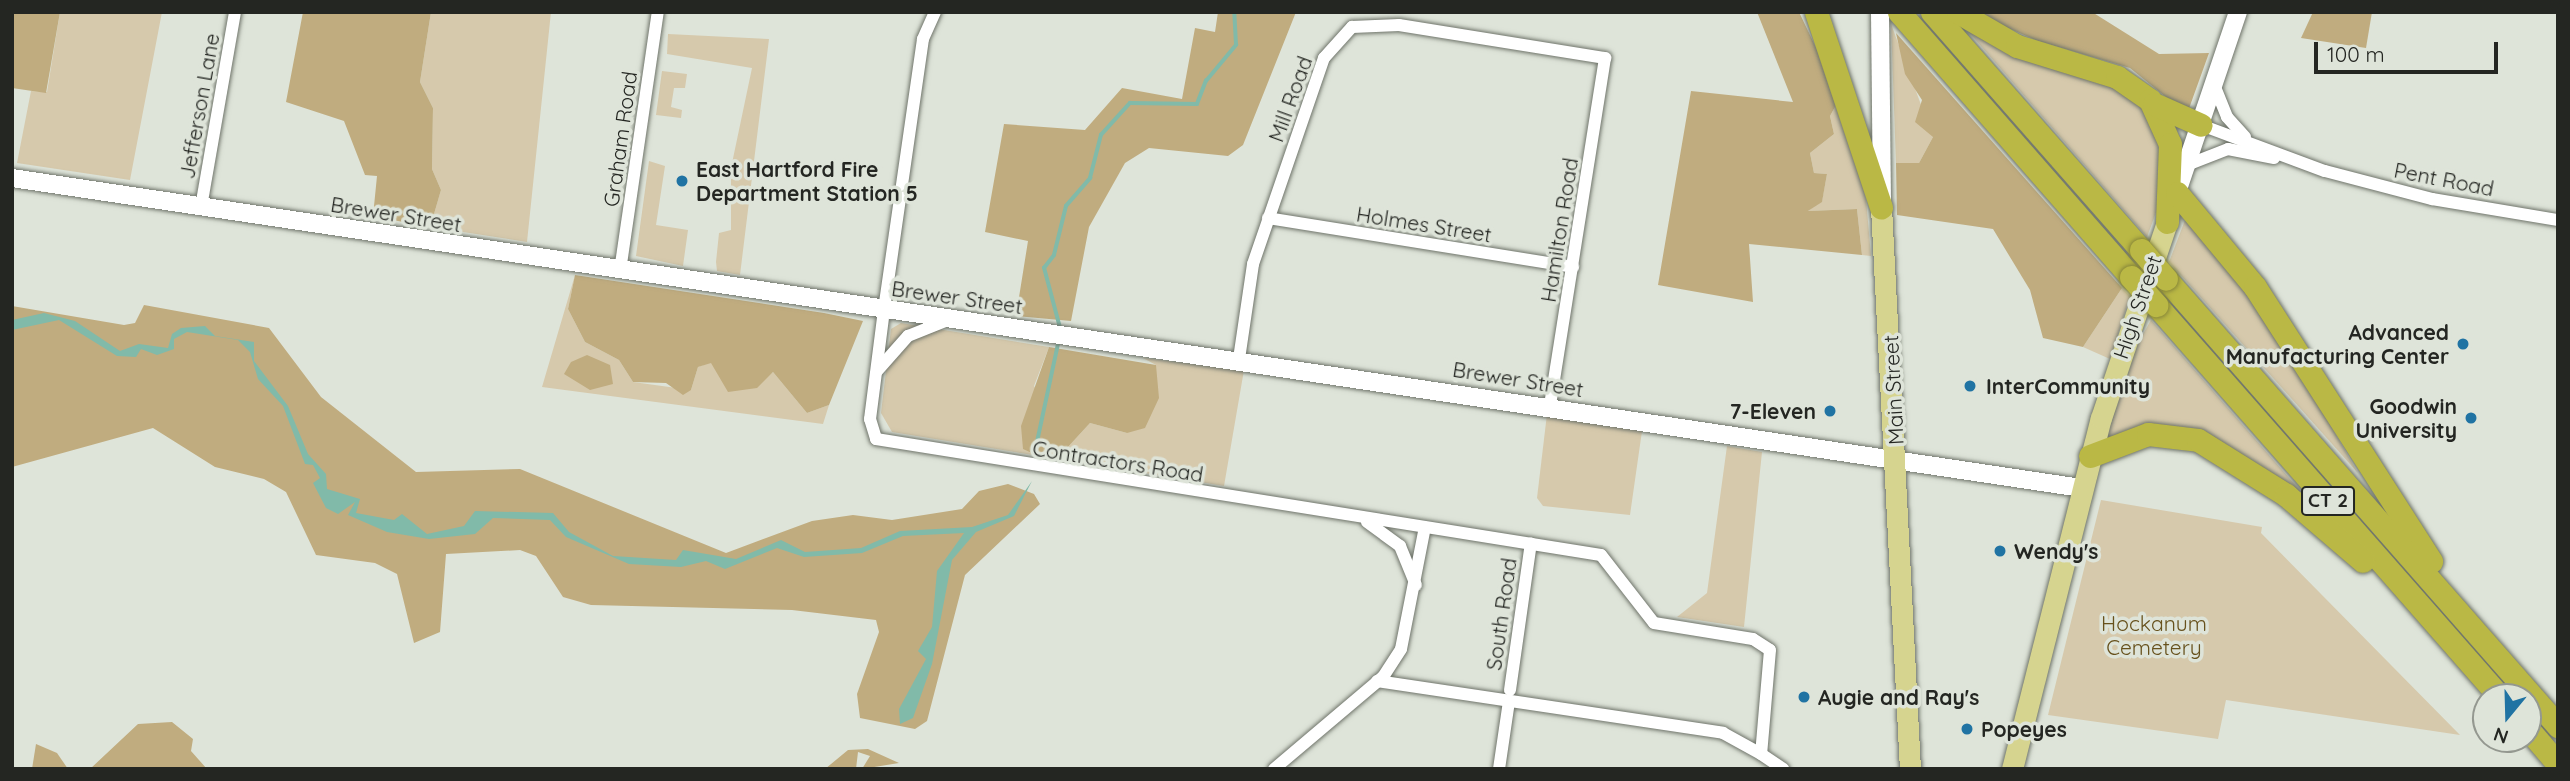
<!DOCTYPE html>
<style>
body{margin:0}
#map{position:relative;width:2570px;height:781px;overflow:hidden;background:#dee4d9;font-family:Quicksand,sans-serif}
div>[style]{position:absolute}
[style*='--x']{left:calc(var(--x)*1px);top:calc(var(--y)*1px);width:calc(var(--w)*1px);rotate:calc(var(--a)*1deg)}
.green>*{inset:0;background:#d6c9ac}
.forest>*{inset:0;background:#c0ac7f}
.water>*{inset:0;background:#81baa9}
.stream>*{height:3.5px;margin:-1.75px;padding:0 1.75px;transform-origin:1.75px;border-radius:1.75px;background:#81baa9}
.roads{filter:drop-shadow(0 0 2px #6f746a) drop-shadow(0 0 2px #6f746a)}
.minor>*{height:12px;margin:-6px;padding:0 6px;transform-origin:6px;border-radius:6px;background:#fff}
.secondary>*{height:18px;margin:-9px;padding:0 9px;transform-origin:9px;border-radius:9px;background:#fff}
.primary>*{height:21px;margin:-10.5px;padding:0 10.5px;transform-origin:10.5px;border-radius:10.5px;background:#d6d48f}
.motorway>*{height:23px;margin:-11.5px;padding:0 11.5px;transform-origin:11.5px;border-radius:11.5px;background:#bab845}
.bridges{filter:drop-shadow(0 0 2px #868539) drop-shadow(0 0 2px #868539)}
.motorway-bridge>*{height:23px;margin:-11.5px;padding:0 11.5px;transform-origin:11.5px;border-radius:11.5px;background:#bab845}
.dots>*{width:19px;height:19px;translate:-50% -50%;box-sizing:border-box;border:4px solid #dee4d9;border-radius:50%}
span{translate:-50% -50%;white-space:nowrap;text-align:center;line-height:1.15;-webkit-text-stroke:7px #dee4d9;paint-order:stroke}
.shield-label span{padding:2px 5px;background:#dee4d9;border:2px solid;border-radius:5px;-webkit-text-stroke-width:0}
.shield-label{font-size:19px;color:#242622;font-weight:700}
.street-label{font-size:21px;color:#242622}
.poi-label{font-size:21px;color:#242622;font-weight:700}
.left{translate:0 -50%;text-align:left}
.right{translate:-100% -50%;text-align:right}
.park-label{font-size:21px;color:#67511c}
.frame{position:absolute;inset:0;border:14px solid #242622;pointer-events:none}
.north{position:absolute;left:2472px;top:683px;width:70px;height:70px;box-sizing:border-box;background:#dee4d9;border:2px solid #949890;border-radius:50%;rotate:199deg;font-size:19px;font-weight:700;line-height:28px;text-align:center;color:#242622}
.north::after{content:'';display:block;margin:auto;width:24px;height:32px;background:#2073a3;clip-path:polygon(50% 0,100% 100%,50% 72%,0 100%)}
.scale{position:absolute;left:2314px;top:42px;width:184px;height:32px;box-sizing:border-box;border:4px solid #242622;border-top:0;padding-left:9px;font-size:21px;line-height:24px;white-space:nowrap;color:#242622;-webkit-text-stroke:5px #dee4d9;paint-order:stroke}
</style>
<div id="map">
<div class="green">
<div style="clip-path:polygon(60px 12px,162px 12px,130px 180px,17px 163px,31px 91px,47px 92px)"></div>
<div style="clip-path:polygon(431px 12px,551px 12px,527px 242px,418px 225px,434px 214px,441px 190px,432px 169px,433px 108px,420px 82px)"></div>
<div style="clip-path:polygon(1961px 23px,2106px 82px,2141px 104px,2160px 139px,2158px 207px,2147px 237px)"></div>
<div style="clip-path:polygon(1891px 24px,1933px 137px,1919px 163px,1896px 163px)"></div>
<div style="clip-path:polygon(668px 34px,769px 39px,740px 275px,717px 271px,716px 262px,719px 233px,731px 230px,731px 168px,752px 68px,667px 54px)"></div>
<div style="clip-path:polygon(662px 71px,687px 74px,685px 88px,674px 88px,671px 107px,682px 110px,681px 118px,656px 115px)"></div>
<div style="clip-path:polygon(1840px 98px,1866px 199px,1871px 256px,1862px 255px,1857px 209px,1808px 211px,1822px 201px,1827px 174px,1814px 173px,1810px 153px,1834px 134px,1830px 116px)"></div>
<div style="clip-path:polygon(649px 161px,665px 166px,656px 225px,688px 230px,683px 266px,636px 256px)"></div>
<div style="clip-path:polygon(2187px 215px,2248px 283px,2358px 473px,2169px 262px)"></div>
<div style="clip-path:polygon(575px 275px,568px 309px,585px 342px,619px 360px,633px 382px,691px 390px,698px 367px,711px 362px,756px 388px,773px 372px,807px 413px,829px 405px,823px 424px,542px 387px)"></div>
<div style="clip-path:polygon(2122px 288px,2130px 296px,2110px 359px,2083px 347px)"></div>
<div style="clip-path:polygon(2151px 320px,2311px 503px,2238px 454px,2106px 440px,2133px 352px)"></div>
<div style="clip-path:polygon(901px 323px,1049px 347px,1034px 386px,1067px 448px,1090px 423px,1127px 433px,1156px 365px,1143px 358px,1244px 370px,1224px 486px,892px 432px,881px 413px,891px 329px)"></div>
<div style="clip-path:polygon(1547px 414px,1642px 431px,1630px 515px,1543px 506px,1537px 498px)"></div>
<div style="clip-path:polygon(1727px 446px,1762px 452px,1744px 627px,1677px 617px,1707px 593px)"></div>
<div style="clip-path:polygon(2101px 500px,2262px 527px,2261px 533px,2460px 735px,2226px 700px,2218px 739px,2048px 715px)"></div>
</div>
<div class="forest">
<div style="clip-path:polygon(12px 12px,60px 12px,46px 93px,12px 88px)"></div>
<div style="clip-path:polygon(303px 12px,431px 12px,420px 82px,433px 108px,432px 169px,441px 190px,434px 214px,418px 225px,373px 216px,377px 176px,365px 175px,344px 121px,286px 102px)"></div>
<div style="clip-path:polygon(1218px 12px,1296px 12px,1243px 145px,1228px 156px,1149px 148px,1125px 163px,1089px 227px,1071px 321px,1016px 316px,1028px 241px,985px 232px,1004px 124px,1085px 130px,1122px 88px,1182px 99px,1195px 28px,1215px 32px)"></div>
<div style="clip-path:polygon(1757px 12px,1799px 12px,1840px 98px,1830px 116px,1834px 134px,1810px 153px,1814px 173px,1827px 174px,1822px 202px,1808px 211px,1857px 209px,1862px 255px,1749px 244px,1753px 302px,1658px 285px,1691px 91px,1793px 102px)"></div>
<div style="clip-path:polygon(1971px 12px,2092px 12px,2159px 54px,2209px 53px,2187px 114px,2130px 68px,2038px 41px)"></div>
<div style="clip-path:polygon(2313px 12px,2372px 12px,2366px 48px,2301px 38px)"></div>
<div style="clip-path:polygon(1896px 33px,2122px 288px,2083px 347px,2043px 338px,2030px 290px,1993px 229px,1897px 215px,1896px 163px,1919px 163px,1933px 137px,1915px 122px,1922px 100px,1905px 74px)"></div>
<div style="clip-path:polygon(575px 275px,824px 313px,863px 321px,829px 405px,807px 413px,773px 372px,757px 388px,728px 392px,711px 363px,698px 367px,691px 390px,683px 395px,666px 383px,633px 382px,619px 360px,585px 342px,568px 309px)"></div>
<div style="clip-path:polygon(144px 305px,269px 328px,321px 397px,416px 472px,520px 469px,726px 553px,812px 521px,853px 515px,892px 520px,962px 509px,979px 491px,1008px 484px,1034px 494px,1040px 504px,965px 575px,927px 721px,915px 729px,860px 718px,857px 694px,879px 632px,876px 620px,792px 610px,591px 605px,563px 597px,536px 556px,520px 550px,446px 554px,440px 632px,414px 643px,397px 574px,375px 563px,316px 555px,286px 492px,264px 479px,215px 467px,153px 428px,12px 467px,12px 306px,124px 325px,135px 323px)"></div>
<div style="clip-path:polygon(1049px 347px,1156px 365px,1159px 398px,1145px 428px,1127px 433px,1090px 423px,1067px 448px,1034px 454px,1023px 449px,1021px 426px)"></div>
<div style="clip-path:polygon(587px 355px,610px 365px,613px 384px,590px 390px,564px 374px,571px 362px)"></div>
<div style="clip-path:polygon(172px 722px,193px 739px,191px 751px,207px 769px,90px 769px,138px 724px)"></div>
<div style="clip-path:polygon(36px 744px,57px 753px,68px 769px,32px 769px)"></div>
<div style="clip-path:polygon(868px 749px,899px 763px,862px 769px,870px 756px,858px 752px,856px 769px,825px 769px,848px 750px)"></div>
</div>
<div class="water">
<div style="clip-path:polygon(44px 313px,75px 321px,120px 351px,139px 344px,168px 348px,172px 334px,181px 328px,205px 326px,215px 336px,254px 342px,254px 361px,288px 406px,308px 454px,326px 474px,327px 489px,360px 499px,356px 513px,394px 520px,402px 514px,427px 534px,464px 526px,475px 511px,553px 513px,569px 532px,613px 556px,676px 560px,683px 550px,736px 559px,781px 540px,805px 552px,861px 548px,900px 531px,972px 527px,1008px 515px,1032px 481px,1014px 516px,976px 532px,952px 560px,932px 664px,913px 718px,900px 724px,899px 709px,926px 659px,918px 651px,932px 627px,937px 571px,964px 533px,903px 536px,862px 553px,804px 557px,777px 548px,725px 569px,706px 561px,681px 567px,629px 564px,566px 537px,550px 520px,493px 518px,475px 534px,429px 539px,387px 532px,348px 515px,355px 502px,338px 514px,326px 508px,313px 483px,320px 478px,313px 465px,305px 464px,283px 406px,258px 379px,250px 352px,238px 340px,187px 332px,174px 339px,174px 349px,157px 355px,141px 349px,136px 357px,117px 356px,59px 320px,12px 330px,12px 320px)"></div>
</div>
<div class="stream">
<div style="--x:1060;--y:328;--w:62;--a:-104.9"></div>
<div style="--x:1044;--y:268;--w:16;--a:-52"></div>
<div style="--x:1054;--y:255;--w:50;--a:-76.2"></div>
<div style="--x:1066;--y:206;--w:37;--a:-49"></div>
<div style="--x:1090;--y:178;--w:44;--a:-75.7"></div>
<div style="--x:1101;--y:135;--w:43;--a:-47.8"></div>
<div style="--x:1130;--y:103;--w:67;--a:0.9"></div>
<div style="--x:1197;--y:104;--w:25;--a:-69"></div>
<div style="--x:1206;--y:81;--w:47;--a:-50.2"></div>
<div style="--x:1236;--y:45;--w:33;--a:-93"></div>
<div style="--x:1037;--y:442;--w:105;--a:-77.9"></div>
</div>
<div class="roads">
<div class="minor">
<div style="--x:935;--y:12;--w:30;--a:114"></div>
<div style="--x:923;--y:39;--w:274;--a:98.2"></div>
<div style="--x:884;--y:310;--w:110;--a:97.3"></div>
<div style="--x:870;--y:419;--w:21;--a:73"></div>
<div style="--x:876;--y:439;--w:734;--a:9.09"></div>
<div style="--x:1601;--y:555;--w:86;--a:52.1"></div>
<div style="--x:1654;--y:623;--w:100;--a:9.2"></div>
<div style="--x:1753;--y:639;--w:20;--a:33"></div>
<div style="--x:1770;--y:650;--w:104;--a:94.9"></div>
<div style="--x:1761;--y:754;--w:27;--a:34"></div>
<div style="--x:2215;--y:87;--w:32;--a:68"></div>
<div style="--x:2227;--y:117;--w:27;--a:48"></div>
<div style="--x:2201;--y:125;--w:132;--a:20.4"></div>
<div style="--x:2325;--y:171;--w:111;--a:14.7"></div>
<div style="--x:2432;--y:199;--w:128;--a:9.5"></div>
<div style="--x:2187;--y:165;--w:44;--a:-21.3"></div>
<div style="--x:2228;--y:149;--w:47;--a:11.1"></div>
<div style="--x:201;--y:207;--w:198;--a:-80.1"></div>
<div style="--x:1268;--y:218;--w:309;--a:9.1"></div>
<div style="--x:620;--y:271;--w:262;--a:-81.7"></div>
<div style="--x:1239;--y:359;--w:96;--a:-81.6"></div>
<div style="--x:1253;--y:264;--w:218;--a:-71"></div>
<div style="--x:1324;--y:58;--w:42;--a:-47.9"></div>
<div style="--x:1352;--y:27;--w:47;--a:-2.4"></div>
<div style="--x:1399;--y:25;--w:209;--a:9.1"></div>
<div style="--x:1605;--y:58;--w:353;--a:99"></div>
<div style="--x:877;--y:371;--w:47;--a:-48.5"></div>
<div style="--x:908;--y:336;--w:43;--a:-21.8"></div>
<div style="--x:1367;--y:522;--w:41;--a:36"></div>
<div style="--x:1400;--y:546;--w:42;--a:67.7"></div>
<div style="--x:1377;--y:681;--w:350;--a:8.5"></div>
<div style="--x:1723;--y:733;--w:43;--a:28.9"></div>
<div style="--x:1510;--y:690;--w:148;--a:-81.9"></div>
<div style="--x:1274;--y:769;--w:143;--a:-40.2"></div>
<div style="--x:1383;--y:677;--w:33;--a:-57"></div>
<div style="--x:1401;--y:649;--w:124;--a:-78.9"></div>
<div style="--x:1499;--y:769;--w:69;--a:-81.6"></div>
</div>
<div class="secondary">
<div style="--x:1880;--y:12;--w:189;--a:89.4"></div>
<div style="--x:12;--y:178;--w:2093;--a:8.52"></div>
<div style="--x:2173;--y:204;--w:203;--a:-71.3"></div>
</div>
<div class="primary">
<div style="--x:1881;--y:207;--w:563;--a:87.05"></div>
<div style="--x:2012;--y:769;--w:362;--a:-75.8"></div>
<div style="--x:2101;--y:418;--w:207;--a:-71.4"></div>
</div>
<div class="motorway">
<div style="--x:1816;--y:12;--w:206;--a:71.6"></div>
<div style="--x:1899;--y:12;--w:352;--a:48.8"></div>
<div style="--x:1932;--y:12;--w:317;--a:48.7"></div>
<div style="--x:1958;--y:12;--w:68;--a:30"></div>
<div style="--x:2017;--y:46;--w:105;--a:17.2"></div>
<div style="--x:2117;--y:77;--w:40;--a:34.9"></div>
<div style="--x:2150;--y:100;--w:48;--a:65.6"></div>
<div style="--x:2170;--y:144;--w:78;--a:92.2"></div>
<div style="--x:2154;--y:104;--w:51;--a:24.1"></div>
<div style="--x:2177;--y:193;--w:122;--a:50.3"></div>
<div style="--x:2255;--y:287;--w:326;--a:57.3"></div>
<div style="--x:2166;--y:279;--w:595;--a:48.75"></div>
<div style="--x:2156;--y:305;--w:522;--a:48.73"></div>
<div style="--x:2090;--y:456;--w:62;--a:-20.8"></div>
<div style="--x:2148;--y:434;--w:50;--a:6.8"></div>
<div style="--x:2198;--y:440;--w:104;--a:32"></div>
<div style="--x:2286;--y:495;--w:101;--a:40.6"></div>
<div style="--x:2528;--y:729;--w:46;--a:49.4"></div>
</div>
</div>
<div class="bridges">
<div class="motorway-bridge">
<div style="--x:2141;--y:250;--w:38;--a:49"></div>
<div style="--x:2131;--y:277;--w:38;--a:48"></div>
</div>
</div>
<div class="dots">
<div style="left:682px;top:181px;background:#2073a3"></div>
<div style="left:2463px;top:344px;background:#2073a3"></div>
<div style="left:1970px;top:386px;background:#2073a3"></div>
<div style="left:1830px;top:411px;background:#2073a3"></div>
<div style="left:2471px;top:418px;background:#2073a3"></div>
<div style="left:2000px;top:551px;background:#2073a3"></div>
<div style="left:1804px;top:697px;background:#2073a3"></div>
<div style="left:1967px;top:729px;background:#2073a3"></div>
</div>
<div class="shield-label">
<span style="left:2328px;top:501px">CT 2</span>
</div>
<div class="street-label">
<span style="left:1290px;top:99px;rotate:-70deg">Mill Road</span>
<span style="left:199px;top:106px;rotate:-80deg">Jefferson Lane</span>
<span style="left:620px;top:139px;rotate:-82deg">Graham Road</span>
<span style="left:2444px;top:179px;rotate:11deg">Pent Road</span>
<span style="left:396px;top:214px;rotate:9deg">Brewer Street</span>
<span style="left:1424px;top:224px;rotate:9deg">Holmes Street</span>
<span style="left:1559px;top:230px;rotate:-81deg">Hamilton Road</span>
<span style="left:957px;top:297px;rotate:8deg">Brewer Street</span>
<span style="left:2137px;top:307px;rotate:-71deg">High Street</span>
<span style="left:1518px;top:379px;rotate:9deg">Brewer Street</span>
<span style="left:1893px;top:390px;rotate:-93deg">Main Street</span>
<span style="left:1118px;top:461px;rotate:9deg">Contractors Road</span>
<span style="left:1501px;top:614px;rotate:-82deg">South Road</span>
</div>
<div class="poi-label">
<span class="left" style="left:696px;top:181px">East Hartford Fire<br>Department Station 5</span>
<span class="right" style="left:2449px;top:344px">Advanced<br>Manufacturing Center</span>
<span class="left" style="left:1986px;top:386px">InterCommunity</span>
<span class="right" style="left:2457px;top:418px">Goodwin<br>University</span>
<span class="right" style="left:1816px;top:411px">7-Eleven</span>
<span class="left" style="left:2014px;top:551px">Wendy's</span>
<span class="left" style="left:1818px;top:697px">Augie and Ray's</span>
<span class="left" style="left:1981px;top:729px">Popeyes</span>
</div>
<div class="park-label">
<span style="left:2154px;top:635px">Hockanum<br>Cemetery</span>
</div>
<div class="frame"></div>
<div class="north">N</div>
<div class="scale">100 m</div>
</div>
